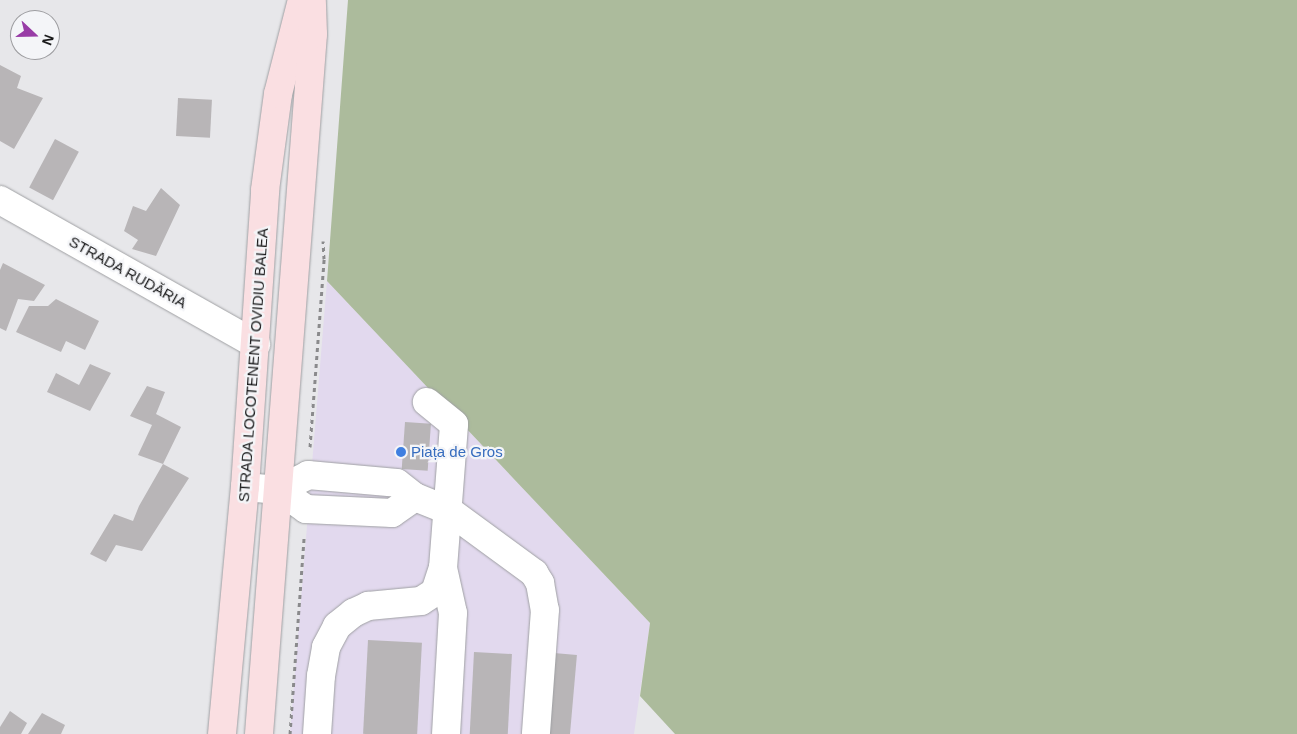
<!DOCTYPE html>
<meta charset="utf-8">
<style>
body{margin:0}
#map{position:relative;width:1297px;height:734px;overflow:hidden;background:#e7e7ea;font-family:Helvetica,sans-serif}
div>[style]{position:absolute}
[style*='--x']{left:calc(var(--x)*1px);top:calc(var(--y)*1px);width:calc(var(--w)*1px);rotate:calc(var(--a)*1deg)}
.commercial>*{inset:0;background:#e2d9ee}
.green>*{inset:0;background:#acbb9c}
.building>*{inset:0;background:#b8b5b7;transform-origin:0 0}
.path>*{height:3px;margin-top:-1.5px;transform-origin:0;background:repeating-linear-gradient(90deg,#8a8a8c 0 4px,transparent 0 8px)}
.roads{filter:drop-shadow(0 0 1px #9fa0a3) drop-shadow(0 0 1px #9fa0a3)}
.minor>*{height:28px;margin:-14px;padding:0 14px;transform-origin:14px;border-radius:14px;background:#fff}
.major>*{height:28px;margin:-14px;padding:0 14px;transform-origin:14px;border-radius:14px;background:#fadfe2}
.dots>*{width:14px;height:14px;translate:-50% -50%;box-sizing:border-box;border:2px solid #f4f5f8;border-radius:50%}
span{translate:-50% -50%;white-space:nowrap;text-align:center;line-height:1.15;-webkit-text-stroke:4.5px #f4f5f8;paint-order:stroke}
.street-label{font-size:15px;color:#1a1a1b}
.shop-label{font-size:15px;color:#366cbe}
.left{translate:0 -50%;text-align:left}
.north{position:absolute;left:10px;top:10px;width:50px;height:50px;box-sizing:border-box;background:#f4f5f8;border:1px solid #9d9da0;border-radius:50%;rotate:111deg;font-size:14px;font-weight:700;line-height:20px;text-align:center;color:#1a1a1b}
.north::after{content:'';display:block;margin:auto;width:18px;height:22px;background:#983ca6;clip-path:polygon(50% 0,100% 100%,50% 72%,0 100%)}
</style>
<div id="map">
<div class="commercial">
<div style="clip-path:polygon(327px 281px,650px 623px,634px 734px,290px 734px)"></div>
</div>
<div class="green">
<div style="clip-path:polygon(348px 0,1297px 0,1297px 734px,675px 734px,640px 696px,650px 623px,327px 281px)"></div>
</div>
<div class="building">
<div style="clip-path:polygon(0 65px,21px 76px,17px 88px,43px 98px,14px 149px,0 141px)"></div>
<div style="left:178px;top:98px;width:34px;height:38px;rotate:3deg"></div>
<div style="left:55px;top:139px;width:27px;height:55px;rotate:28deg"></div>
<div style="clip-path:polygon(161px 188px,180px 205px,156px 256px,132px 249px,138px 240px,124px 231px,133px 206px,146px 211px)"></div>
<div style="clip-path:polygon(3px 263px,45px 285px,34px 301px,18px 299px,6px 331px,0 328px,0 270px)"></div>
<div style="clip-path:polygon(56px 299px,99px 321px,85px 350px,66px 341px,61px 352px,16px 332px,29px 306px,48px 306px)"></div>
<div style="clip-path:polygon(90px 364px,111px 373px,90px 411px,47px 392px,56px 373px,79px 385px)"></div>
<div style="clip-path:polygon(147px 386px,165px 392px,156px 414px,181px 427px,163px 464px,138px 455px,152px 425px,130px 416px)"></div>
<div style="left:405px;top:422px;width:26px;height:47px;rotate:4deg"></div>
<div style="clip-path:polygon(163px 464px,189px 478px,142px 551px,116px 545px,106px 562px,90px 554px,114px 514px,133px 521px,139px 506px)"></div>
<div style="left:368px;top:640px;width:54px;height:94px;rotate:3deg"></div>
<div style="left:474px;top:652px;width:38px;height:82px;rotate:3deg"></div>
<div style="left:554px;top:653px;width:23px;height:81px;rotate:5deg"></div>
<div style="clip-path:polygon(10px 711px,27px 723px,21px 734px,0 734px,0 727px)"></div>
<div style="clip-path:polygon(42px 713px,65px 725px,61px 734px,28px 734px)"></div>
</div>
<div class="path">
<div style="--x:310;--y:447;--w:189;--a:-85.7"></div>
<div style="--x:324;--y:259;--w:18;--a:-93"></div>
<div style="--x:290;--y:734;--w:196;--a:-85.9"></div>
</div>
<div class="roads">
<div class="minor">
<div style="--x:0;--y:200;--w:294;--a:29.4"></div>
<div style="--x:245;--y:487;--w:34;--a:5"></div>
<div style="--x:279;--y:490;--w:33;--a:-27"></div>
<div style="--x:308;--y:475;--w:89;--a:5.1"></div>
<div style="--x:397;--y:483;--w:23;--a:38"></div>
<div style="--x:415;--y:497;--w:35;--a:22"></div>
<div style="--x:448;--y:510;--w:107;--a:36.2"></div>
<div style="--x:534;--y:573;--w:12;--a:59"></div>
<div style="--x:540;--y:583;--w:27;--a:80"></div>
<div style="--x:545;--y:610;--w:124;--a:94.2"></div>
<div style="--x:279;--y:490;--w:33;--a:35"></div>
<div style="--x:306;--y:509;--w:86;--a:2.7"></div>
<div style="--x:392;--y:513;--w:28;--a:-35"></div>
<div style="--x:443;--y:568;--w:46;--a:77.5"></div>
<div style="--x:453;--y:613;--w:121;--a:93.3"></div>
<div style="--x:317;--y:734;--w:58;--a:-86.1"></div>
<div style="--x:321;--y:676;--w:29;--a:-80"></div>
<div style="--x:326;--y:647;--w:24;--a:-62"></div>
<div style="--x:337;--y:626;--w:21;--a:-39"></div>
<div style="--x:353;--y:613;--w:17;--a:-25"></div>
<div style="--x:368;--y:606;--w:53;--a:-5.4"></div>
<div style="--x:421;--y:601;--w:17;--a:-33"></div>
<div style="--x:435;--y:592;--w:25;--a:-72"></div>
<div style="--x:443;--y:568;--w:144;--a:-85.6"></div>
<div style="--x:454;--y:424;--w:35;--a:-141"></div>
</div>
<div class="major">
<div style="--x:222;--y:734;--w:248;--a:-84.7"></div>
<div style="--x:245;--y:487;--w:298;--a:-86.1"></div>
<div style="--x:265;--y:190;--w:97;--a:-82.3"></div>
<div style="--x:278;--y:94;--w:97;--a:-75.7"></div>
<div style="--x:259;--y:734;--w:702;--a:-85.59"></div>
<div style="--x:313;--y:34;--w:34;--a:-92"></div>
</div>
</div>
<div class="dots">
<div style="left:401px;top:452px;background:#3f7fe0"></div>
</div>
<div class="street-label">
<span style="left:128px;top:272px;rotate:29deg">STRADA RUDĂRIA</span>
<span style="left:253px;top:365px;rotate:-86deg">STRADA LOCOTENENT OVIDIU BALEA</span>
</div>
<div class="shop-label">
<span class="left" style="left:411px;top:452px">Piața de Gros</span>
</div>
<div class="north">N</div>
</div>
